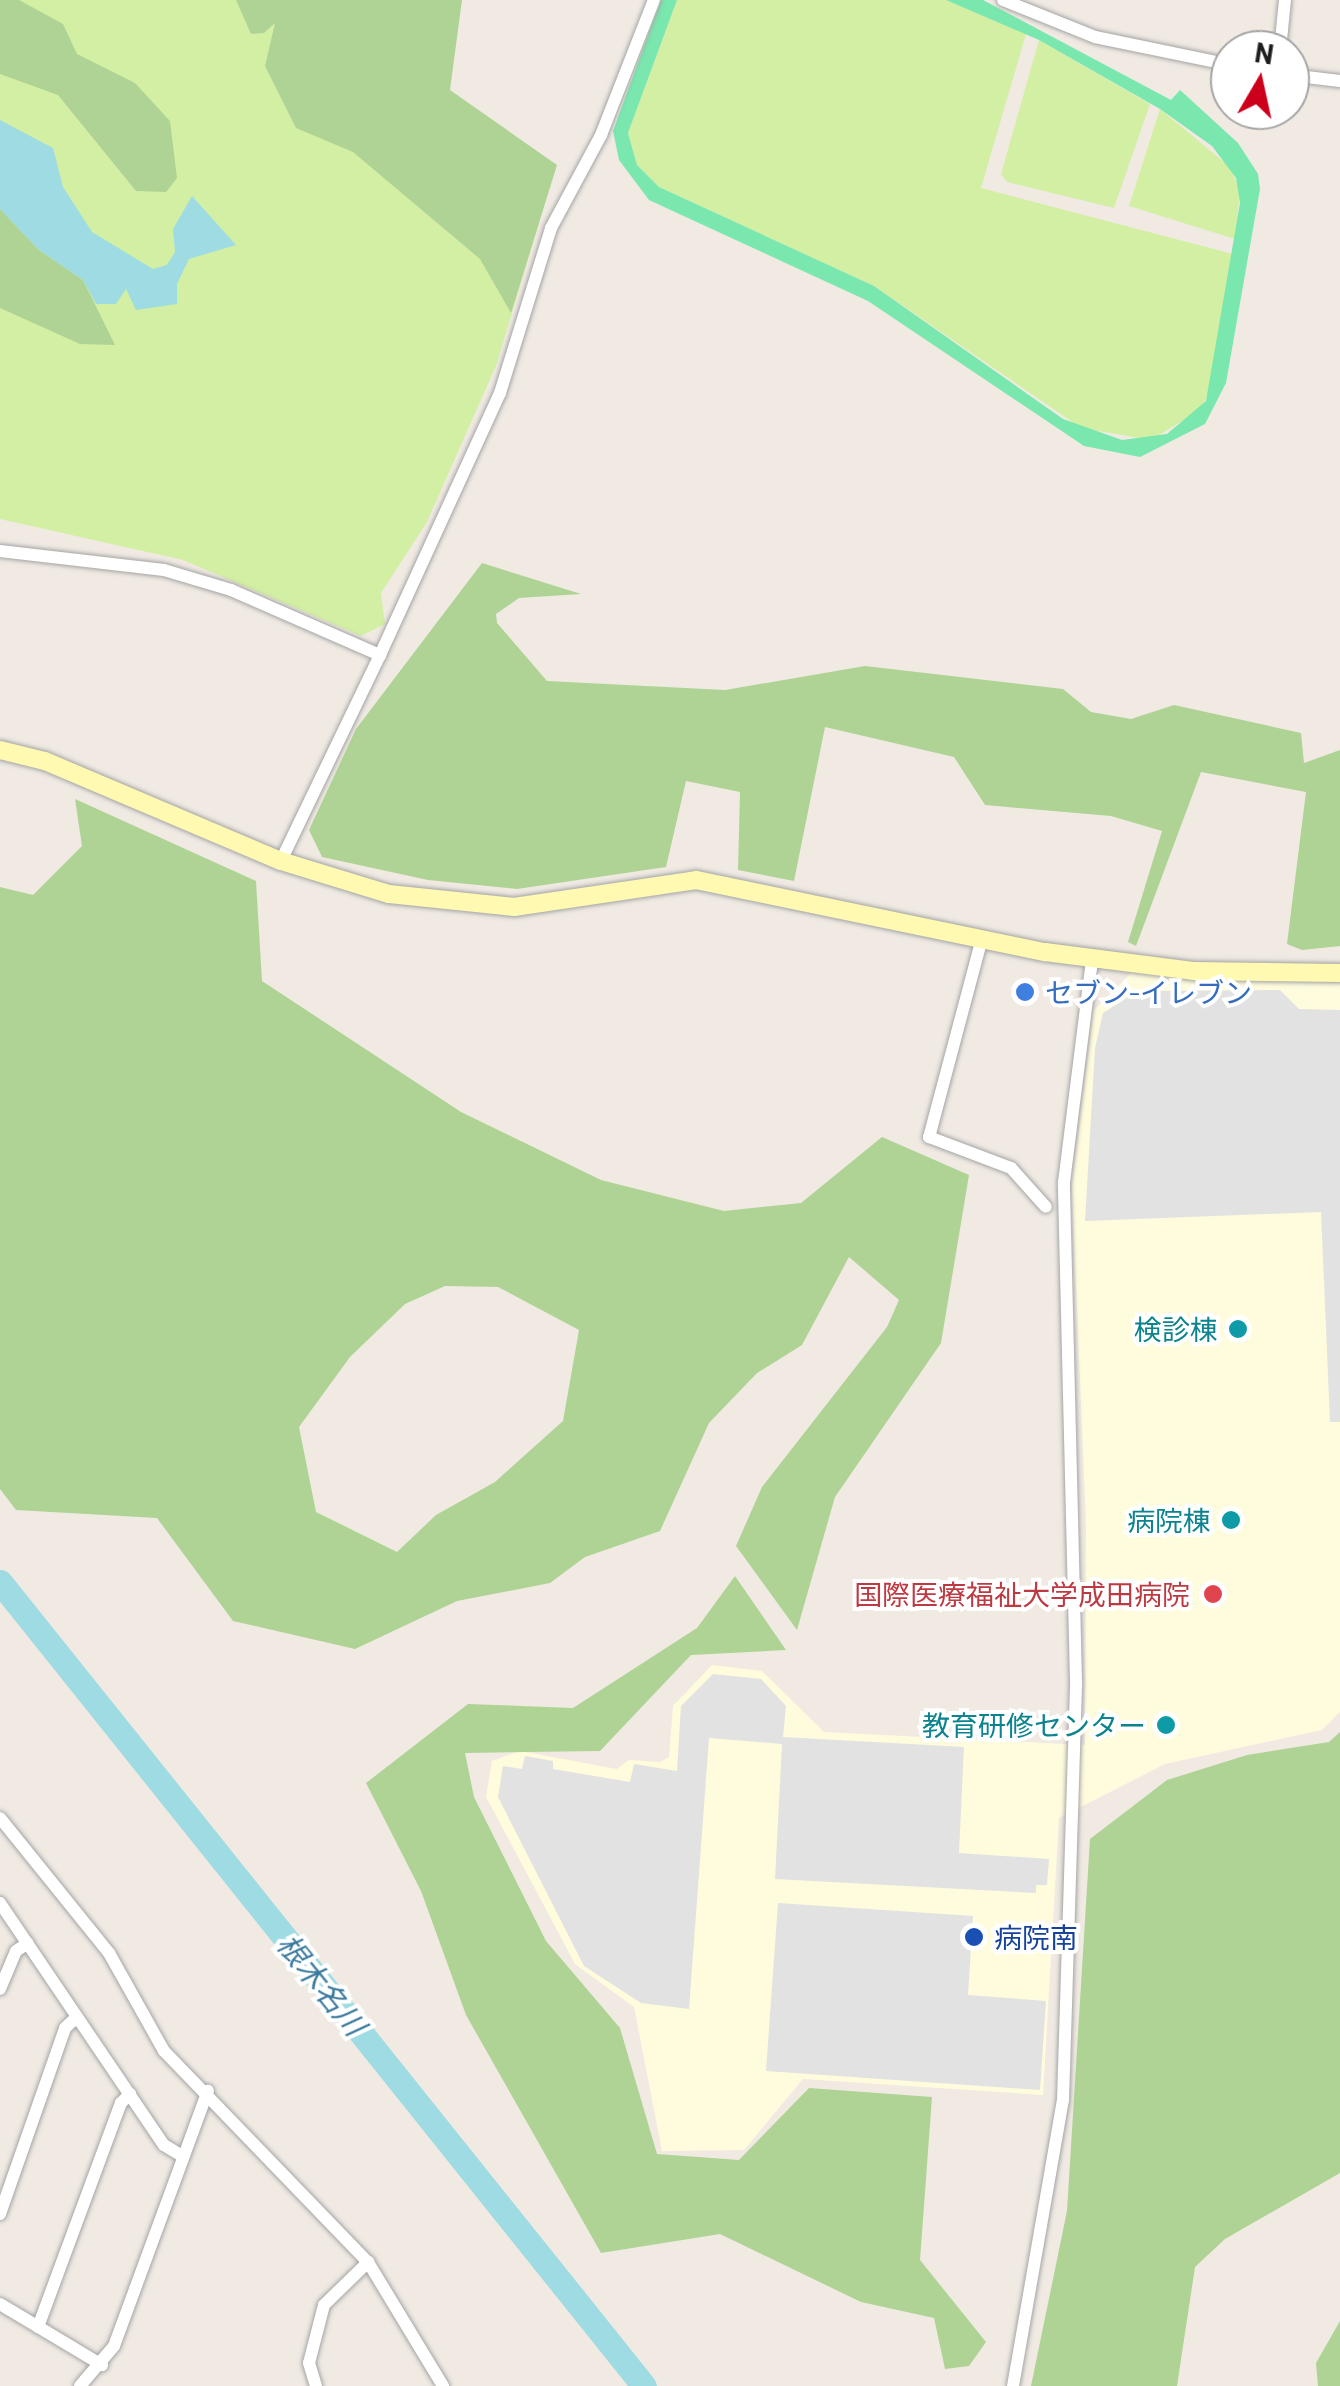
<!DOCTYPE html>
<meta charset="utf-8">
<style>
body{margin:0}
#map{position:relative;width:1340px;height:2386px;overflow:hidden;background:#f0eae3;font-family:Barlow,"Noto Sans JP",sans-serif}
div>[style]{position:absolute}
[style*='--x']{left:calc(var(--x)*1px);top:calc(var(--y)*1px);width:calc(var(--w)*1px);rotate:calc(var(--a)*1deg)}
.education>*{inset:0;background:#fffbdd}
.grass>*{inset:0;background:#d3efa4}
.forest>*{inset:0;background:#afd394}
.pitch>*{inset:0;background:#79e7ae}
.parking>*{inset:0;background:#e2e2e2}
.water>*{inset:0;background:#9fdbe2}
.river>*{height:25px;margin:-12.5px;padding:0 12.5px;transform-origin:12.5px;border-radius:12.5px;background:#9fdbe2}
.roads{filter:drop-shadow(0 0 2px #a5a5a5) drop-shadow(0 0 2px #a5a5a5)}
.street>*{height:12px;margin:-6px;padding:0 6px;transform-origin:6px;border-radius:6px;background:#fff}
.secondary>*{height:18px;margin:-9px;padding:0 9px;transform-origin:9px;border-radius:9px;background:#fff9b2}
.dots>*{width:28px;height:28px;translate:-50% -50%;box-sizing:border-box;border:5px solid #fff;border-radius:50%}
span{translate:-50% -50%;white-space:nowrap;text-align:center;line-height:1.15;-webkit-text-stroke:8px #fff;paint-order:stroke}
.shop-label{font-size:28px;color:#366cbe}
.left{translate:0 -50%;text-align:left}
.culture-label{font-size:28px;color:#0d838f}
.right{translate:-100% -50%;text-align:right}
.health-label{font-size:28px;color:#be3a42}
.transit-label{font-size:28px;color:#164399}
.water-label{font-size:30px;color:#3a799e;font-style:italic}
.north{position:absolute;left:1210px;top:30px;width:100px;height:100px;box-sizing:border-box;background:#fff;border:2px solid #a5a5a5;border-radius:50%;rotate:9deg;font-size:28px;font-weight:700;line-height:40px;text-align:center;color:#1e1e1e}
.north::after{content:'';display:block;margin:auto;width:35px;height:45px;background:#cc001a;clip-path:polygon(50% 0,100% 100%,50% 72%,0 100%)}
</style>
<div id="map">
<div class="education">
<div style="clip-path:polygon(1131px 973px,1340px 980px,1340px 1712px,1322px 1730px,1165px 1764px,1059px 1818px,1043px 2095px,803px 2079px,744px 2150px,662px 2151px,634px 2007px,575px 1964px,486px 1797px,492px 1761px,520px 1751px,617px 1769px,629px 1760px,660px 1762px,669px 1757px,673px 1706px,712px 1665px,762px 1671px,824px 1732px,1085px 1745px,1086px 1523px,1072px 1188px,1094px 1010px)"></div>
</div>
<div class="grass">
<div style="clip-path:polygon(0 0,266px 0,540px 220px,496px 366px,427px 522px,381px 593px,385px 624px,361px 636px,183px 560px,0 519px)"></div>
<div style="clip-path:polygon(677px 0,946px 0,1026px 34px,981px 188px,1233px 254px,1213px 385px,1200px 410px,1151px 440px,1081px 428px,874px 286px,659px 187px,637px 165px,628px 133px)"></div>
<div style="clip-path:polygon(1039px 40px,1150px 104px,1114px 208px,1007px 182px,1001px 174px)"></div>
<div style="clip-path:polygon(1160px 109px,1230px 167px,1240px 191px,1235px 239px,1129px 206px)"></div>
</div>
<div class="forest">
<div style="clip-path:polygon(0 0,19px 0,63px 24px,77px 54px,135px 83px,170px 121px,177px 178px,166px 192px,136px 191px,58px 95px,0 74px)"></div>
<div style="clip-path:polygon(236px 0,462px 0,450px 90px,557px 165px,511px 313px,480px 259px,353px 152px,296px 128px,265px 66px,275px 23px,264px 33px,251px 34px)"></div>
<div style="clip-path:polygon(0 209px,39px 250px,83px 280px,115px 345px,80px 344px,0 308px)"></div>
<div style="clip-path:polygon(482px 563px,581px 594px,519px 598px,496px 614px,497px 623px,547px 681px,725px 690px,865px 666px,1063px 689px,1091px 712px,1131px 719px,1174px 705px,1301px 733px,1304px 763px,1340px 750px,1340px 946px,1302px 950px,1287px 944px,1306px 792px,1201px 772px,1136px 946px,1128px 942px,1162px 831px,1111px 816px,985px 805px,954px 757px,825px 727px,794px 881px,738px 870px,740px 792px,686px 781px,666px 867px,517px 889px,428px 880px,322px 857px,309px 830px,356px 729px)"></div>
<div style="clip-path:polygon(evenodd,75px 799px,256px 881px,262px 981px,461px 1112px,601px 1180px,724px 1211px,801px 1203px,882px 1137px,969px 1175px,941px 1343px,835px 1497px,797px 1630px,736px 1546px,762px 1487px,887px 1327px,899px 1300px,849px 1257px,802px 1345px,757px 1373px,709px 1423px,660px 1531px,585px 1557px,550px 1583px,457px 1601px,355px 1649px,233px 1621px,157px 1518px,16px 1510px,0 1489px,0 887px,33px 895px,82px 846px,75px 799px,445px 1286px,498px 1287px,579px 1330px,563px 1421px,495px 1482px,436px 1515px,397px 1552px,316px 1512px,299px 1427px,350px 1357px,405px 1304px,445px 1286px)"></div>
<div style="clip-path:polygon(735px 1576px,786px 1650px,691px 1655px,600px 1751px,465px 1753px,474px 1797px,546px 1941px,620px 2028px,657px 2154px,739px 2160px,809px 2088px,932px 2097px,920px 2260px,986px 2342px,969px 2366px,945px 2369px,934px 2318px,861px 2302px,720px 2234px,601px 2253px,466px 2015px,421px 1891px,366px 1783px,468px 1704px,573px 1708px,697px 1628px)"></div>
<div style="clip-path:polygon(1340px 1732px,1340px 2173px,1225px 2239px,1195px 2267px,1177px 2386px,1031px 2386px,1067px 2211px,1090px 1839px,1167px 1780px,1247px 1755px,1329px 1742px)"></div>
<div style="clip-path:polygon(1340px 2321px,1340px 2386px,1318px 2386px,1316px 2363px)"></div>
</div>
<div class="pitch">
<div style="clip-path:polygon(661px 0,677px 0,628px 133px,637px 165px,659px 187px,874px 286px,1063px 419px,1122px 440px,1167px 434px,1206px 401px,1240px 203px,1236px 178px,1212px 146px,1160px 109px,1039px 40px,946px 0,983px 0,1171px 100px,1180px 90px,1238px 143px,1258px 174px,1260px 189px,1226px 383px,1205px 424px,1140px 457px,1084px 446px,868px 301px,649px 200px,619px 160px,613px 131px)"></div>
</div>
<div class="parking">
<div style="clip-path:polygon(1280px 990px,1299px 1009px,1340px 1010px,1340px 1422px,1330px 1422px,1321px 1212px,1085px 1221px,1095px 1048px,1103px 1013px,1138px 991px)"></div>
<div style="clip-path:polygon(713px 1674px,761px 1679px,786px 1706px,783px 1737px,964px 1747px,959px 1853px,1049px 1859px,1047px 1885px,1036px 1885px,1036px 1893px,775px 1879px,782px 1744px,709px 1738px,689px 2009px,641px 2003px,584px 1966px,498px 1797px,503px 1766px,522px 1769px,525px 1756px,553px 1761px,553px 1769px,630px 1782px,634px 1764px,677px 1771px,681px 1706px)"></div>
<div style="clip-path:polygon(778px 1903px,973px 1916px,968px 1995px,1046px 2001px,1040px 2090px,766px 2071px)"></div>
</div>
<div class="water">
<div style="clip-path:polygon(0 120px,53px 148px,63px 187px,92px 232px,153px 269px,167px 265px,175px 252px,173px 229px,192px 196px,236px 245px,189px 259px,177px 284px,177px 304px,136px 310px,126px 289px,116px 304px,96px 304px,83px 280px,39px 250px,0 209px)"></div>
</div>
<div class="river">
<div style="--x:0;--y:1582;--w:1030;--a:51.31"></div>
</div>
<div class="roads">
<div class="street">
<div style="--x:1003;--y:0;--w:99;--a:21.9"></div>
<div style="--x:1095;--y:37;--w:138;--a:11.7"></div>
<div style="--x:1280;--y:50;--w:50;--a:-84.3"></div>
<div style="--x:1290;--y:75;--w:50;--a:6.8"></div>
<div style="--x:0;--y:551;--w:165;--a:6.6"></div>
<div style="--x:164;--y:570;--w:70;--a:16.6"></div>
<div style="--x:231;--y:590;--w:163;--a:23.6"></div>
<div style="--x:380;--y:655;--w:229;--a:115.7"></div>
<div style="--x:380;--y:655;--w:288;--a:-65.4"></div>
<div style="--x:500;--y:393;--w:173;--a:-72.8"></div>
<div style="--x:551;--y:228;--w:106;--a:-61.7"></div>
<div style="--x:601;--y:135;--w:145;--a:-68.6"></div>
<div style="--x:981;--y:942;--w:202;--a:104.9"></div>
<div style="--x:929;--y:1137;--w:88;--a:20.7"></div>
<div style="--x:1011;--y:1168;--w:52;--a:48.1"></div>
<div style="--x:0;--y:1818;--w:174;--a:51.1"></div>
<div style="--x:109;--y:1953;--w:112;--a:60.7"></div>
<div style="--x:164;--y:2051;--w:293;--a:46"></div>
<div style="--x:368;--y:2262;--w:145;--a:58.8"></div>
<div style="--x:0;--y:1903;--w:292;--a:55.9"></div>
<div style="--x:164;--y:2145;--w:21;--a:31"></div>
<div style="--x:0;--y:1989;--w:41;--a:-67.2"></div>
<div style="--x:16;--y:1951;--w:14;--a:-34"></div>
<div style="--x:0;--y:2214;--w:197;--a:-70.7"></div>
<div style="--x:65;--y:2028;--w:16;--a:-43"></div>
<div style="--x:0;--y:2304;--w:119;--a:30.9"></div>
<div style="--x:38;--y:2327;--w:239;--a:-69.7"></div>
<div style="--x:121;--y:2103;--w:13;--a:-45"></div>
<div style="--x:80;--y:2386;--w:52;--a:-49.6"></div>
<div style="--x:114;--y:2346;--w:272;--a:-69.8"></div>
<div style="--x:316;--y:2386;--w:24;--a:-107"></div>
<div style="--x:309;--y:2363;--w:60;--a:-75.5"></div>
<div style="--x:324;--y:2305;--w:62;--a:-44.3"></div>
<div style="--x:1013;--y:2386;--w:290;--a:-80.1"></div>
<div style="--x:1063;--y:2100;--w:419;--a:-88.2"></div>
<div style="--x:1076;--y:1681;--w:499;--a:-91.4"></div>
<div style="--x:1064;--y:1182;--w:225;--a:-82.8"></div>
</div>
<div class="secondary">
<div style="--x:0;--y:750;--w:46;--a:13.7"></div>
<div style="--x:45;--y:761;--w:256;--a:23"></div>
<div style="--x:281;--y:861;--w:113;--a:17"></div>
<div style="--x:389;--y:894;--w:126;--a:5.9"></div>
<div style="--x:514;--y:907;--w:184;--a:-8.4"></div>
<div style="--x:696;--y:880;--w:356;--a:11.7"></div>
<div style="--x:1045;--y:952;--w:149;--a:7.3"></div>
<div style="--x:1193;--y:971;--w:147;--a:0.8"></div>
</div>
</div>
<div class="dots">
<div style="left:1025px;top:992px;background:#3f7fe0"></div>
<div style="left:1238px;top:1329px;background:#0f9aa8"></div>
<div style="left:1231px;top:1520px;background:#0f9aa8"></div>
<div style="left:1213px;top:1594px;background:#e0444e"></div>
<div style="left:1166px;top:1725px;background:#0f9aa8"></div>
<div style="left:974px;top:1937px;background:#1a4fb4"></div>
</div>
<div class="shop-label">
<span class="left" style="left:1045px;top:992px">セブン-イレブン</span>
</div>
<div class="culture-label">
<span class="right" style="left:1218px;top:1329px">検診棟</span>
<span class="right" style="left:1211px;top:1520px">病院棟</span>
<span class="right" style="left:1146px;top:1725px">教育研修センター</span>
</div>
<div class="health-label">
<span class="right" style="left:1190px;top:1594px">国際医療福祉大学成田病院</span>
</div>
<div class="transit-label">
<span class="left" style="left:994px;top:1937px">病院南</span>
</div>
<div class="water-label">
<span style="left:322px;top:1984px;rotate:51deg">根木名川</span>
</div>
<div class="north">N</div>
</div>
